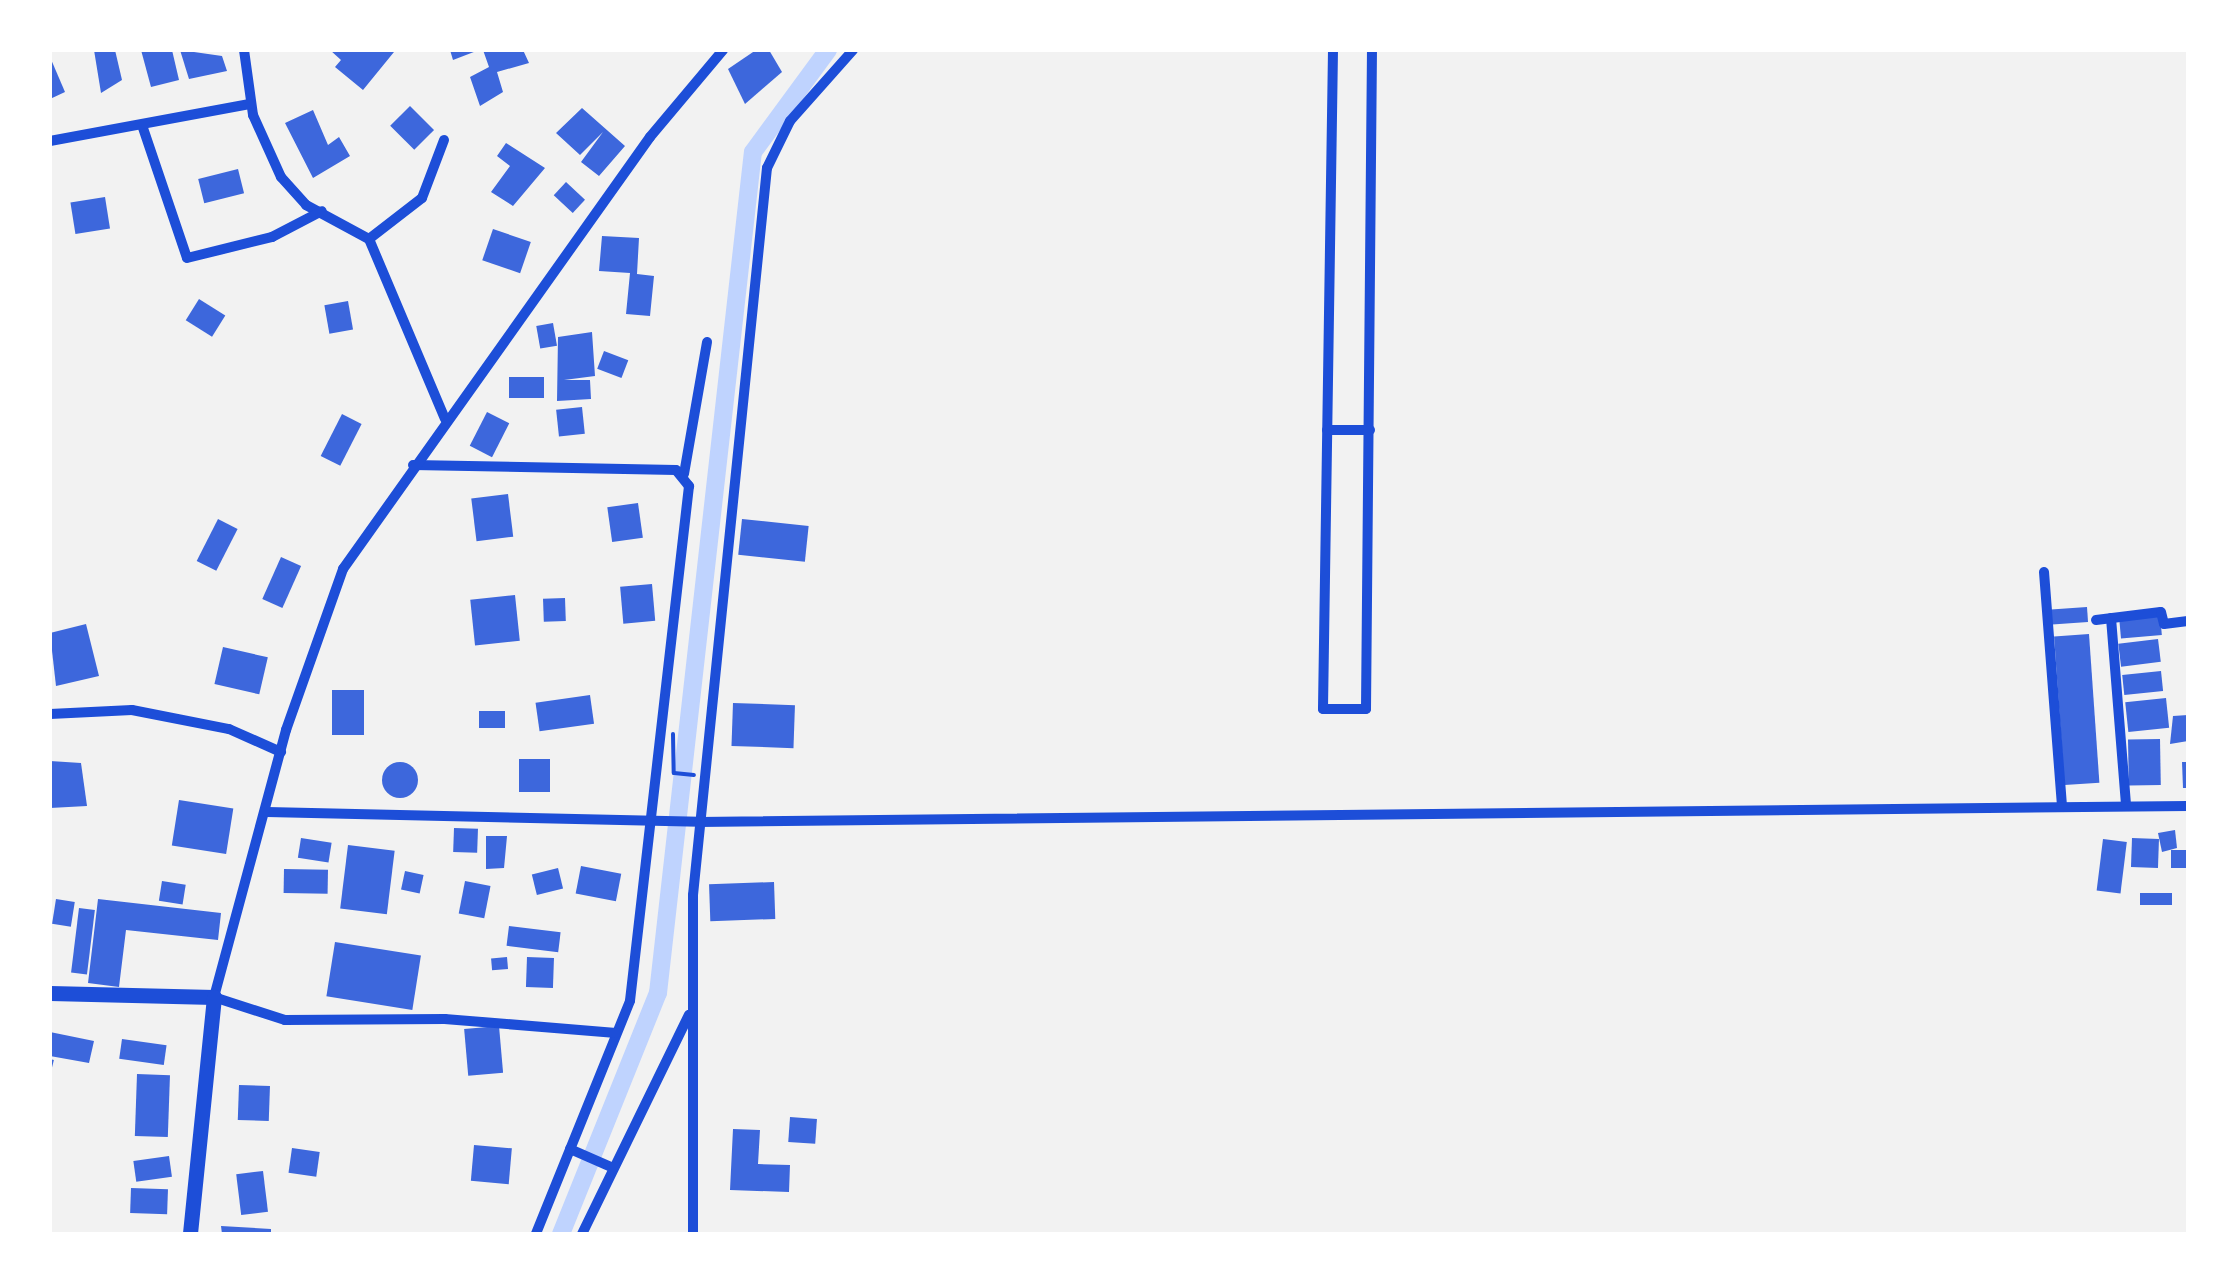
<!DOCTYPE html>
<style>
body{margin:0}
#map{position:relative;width:2238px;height:1284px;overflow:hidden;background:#f2f2f2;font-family:"Titillium Web",sans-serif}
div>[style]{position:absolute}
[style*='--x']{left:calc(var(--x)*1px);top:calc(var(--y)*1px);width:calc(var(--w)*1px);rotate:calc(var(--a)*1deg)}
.canal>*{height:18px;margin:-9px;padding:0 9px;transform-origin:9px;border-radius:9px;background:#bfd3fe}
.building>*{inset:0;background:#3d67dc;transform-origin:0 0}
.round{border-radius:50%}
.path>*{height:4px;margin:-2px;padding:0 2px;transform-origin:2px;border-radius:2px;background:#1d4ed8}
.minor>*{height:10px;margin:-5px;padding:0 5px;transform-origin:5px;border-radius:5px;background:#1d4ed8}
.secondary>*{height:15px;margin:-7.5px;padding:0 7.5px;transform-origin:7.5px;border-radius:7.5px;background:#1d4ed8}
span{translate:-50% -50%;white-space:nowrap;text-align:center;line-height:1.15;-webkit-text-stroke:10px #fff;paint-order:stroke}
.frame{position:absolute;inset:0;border:52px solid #fff;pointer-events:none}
</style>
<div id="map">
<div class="canal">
<div style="--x:561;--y:1234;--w:260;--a:-68.1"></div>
<div style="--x:658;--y:993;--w:846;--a:-83.56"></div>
<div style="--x:753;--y:152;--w:127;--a:-53.7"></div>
</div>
<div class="building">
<div style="clip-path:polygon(94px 50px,115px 50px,122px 80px,101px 93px)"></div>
<div style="clip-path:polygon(141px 50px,172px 50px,179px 80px,151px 87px)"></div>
<div style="clip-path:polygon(180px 50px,222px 56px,227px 71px,189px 79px)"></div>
<div style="clip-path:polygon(330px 50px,392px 50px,394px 52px,363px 90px,335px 67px,341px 60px)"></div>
<div style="clip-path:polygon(450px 50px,479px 50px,453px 60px)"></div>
<div style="clip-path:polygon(483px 50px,523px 50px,529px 63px,497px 72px,503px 92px,480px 106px,470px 77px,489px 67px)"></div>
<div style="clip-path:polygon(756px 50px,769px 50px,782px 72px,745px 104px,728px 69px)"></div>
<div style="clip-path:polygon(50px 57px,65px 92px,50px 99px)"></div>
<div style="left:410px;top:106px;width:34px;height:28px;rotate:45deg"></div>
<div style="clip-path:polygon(582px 108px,625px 146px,599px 176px,581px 162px,603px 132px,580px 155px,556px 133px)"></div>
<div style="clip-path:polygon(313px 110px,328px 145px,339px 137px,350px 156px,313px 178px,285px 123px)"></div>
<div style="clip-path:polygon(506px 143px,545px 168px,513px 206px,491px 192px,510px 166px,497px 156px)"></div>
<div style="left:238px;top:169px;width:25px;height:41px;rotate:76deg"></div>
<div style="left:566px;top:182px;width:26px;height:18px;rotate:43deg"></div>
<div style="left:105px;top:197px;width:32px;height:35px;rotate:81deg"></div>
<div style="left:493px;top:229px;width:40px;height:33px;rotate:19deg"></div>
<div style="clip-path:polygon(602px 236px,639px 238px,637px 274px,654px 276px,650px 316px,626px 314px,630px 273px,599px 271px)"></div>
<div style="left:199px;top:299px;width:31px;height:25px;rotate:32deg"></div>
<div style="left:348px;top:301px;width:29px;height:24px;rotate:80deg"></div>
<div style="left:553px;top:323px;width:23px;height:17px;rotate:80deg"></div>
<div style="clip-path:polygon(592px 332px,595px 376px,564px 380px,590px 380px,591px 399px,557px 401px,558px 337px)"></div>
<div style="left:604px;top:351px;width:26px;height:19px;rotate:21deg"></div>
<div style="left:509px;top:377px;width:35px;height:21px"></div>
<div style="left:582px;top:407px;width:27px;height:26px;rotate:84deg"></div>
<div style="left:487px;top:412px;width:25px;height:38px;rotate:27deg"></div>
<div style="left:342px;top:414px;width:22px;height:47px;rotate:27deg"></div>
<div style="left:508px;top:494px;width:43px;height:37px;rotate:83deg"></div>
<div style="left:638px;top:503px;width:35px;height:31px;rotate:82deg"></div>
<div style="left:218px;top:519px;width:22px;height:47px;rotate:27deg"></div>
<div style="left:742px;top:519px;width:67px;height:36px;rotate:6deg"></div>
<div style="left:281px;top:557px;width:22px;height:46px;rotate:24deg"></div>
<div style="left:652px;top:584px;width:37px;height:32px;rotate:85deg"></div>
<div style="left:515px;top:595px;width:46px;height:45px;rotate:84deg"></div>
<div style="left:565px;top:598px;width:23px;height:22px;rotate:88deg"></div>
<div style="left:2087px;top:607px;width:15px;height:36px;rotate:86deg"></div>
<div style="left:2160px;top:614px;width:21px;height:41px;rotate:85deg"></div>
<div style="clip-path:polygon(86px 624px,99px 676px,56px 686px,50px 633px)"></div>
<div style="left:2089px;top:634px;width:149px;height:35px;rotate:86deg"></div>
<div style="left:2158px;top:639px;width:23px;height:40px;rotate:83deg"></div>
<div style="left:223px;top:647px;width:46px;height:38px;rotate:13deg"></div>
<div style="left:2161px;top:671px;width:20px;height:39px;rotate:84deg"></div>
<div style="left:332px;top:690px;width:32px;height:45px"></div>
<div style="left:590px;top:695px;width:29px;height:55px;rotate:82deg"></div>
<div style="left:2166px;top:698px;width:30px;height:41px;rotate:84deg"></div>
<div style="left:733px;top:703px;width:62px;height:43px;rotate:2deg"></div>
<div style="left:479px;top:711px;width:26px;height:17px"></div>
<div style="clip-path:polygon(2188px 715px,2188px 741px,2170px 744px,2173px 716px)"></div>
<div style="left:2160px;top:739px;width:46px;height:32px;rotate:89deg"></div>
<div style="left:519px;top:759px;width:31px;height:33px"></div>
<div style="clip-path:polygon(50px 761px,81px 763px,87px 806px,50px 808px)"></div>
<div style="clip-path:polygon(2182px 762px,2188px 762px,2188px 788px,2183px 788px)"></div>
<div class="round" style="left:382px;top:762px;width:36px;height:36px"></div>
<div style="left:179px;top:800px;width:55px;height:46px;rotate:9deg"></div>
<div style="left:454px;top:828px;width:24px;height:24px;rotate:2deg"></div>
<div style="clip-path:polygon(2175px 830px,2177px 848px,2162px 852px,2158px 833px)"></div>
<div style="clip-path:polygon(486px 836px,507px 836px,504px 868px,486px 869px)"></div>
<div style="left:301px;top:838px;width:31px;height:20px;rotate:9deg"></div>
<div style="left:2132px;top:838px;width:27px;height:29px;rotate:2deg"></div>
<div style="left:2103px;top:839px;width:24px;height:52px;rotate:7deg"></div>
<div style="left:348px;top:845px;width:47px;height:64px;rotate:7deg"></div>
<div style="left:2188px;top:850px;width:18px;height:17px;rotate:90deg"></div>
<div style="left:581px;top:866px;width:41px;height:28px;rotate:11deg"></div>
<div style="left:558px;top:868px;width:21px;height:27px;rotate:76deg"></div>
<div style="left:284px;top:869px;width:44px;height:24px;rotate:1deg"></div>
<div style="left:405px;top:871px;width:19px;height:19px;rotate:12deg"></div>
<div style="left:162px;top:881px;width:24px;height:20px;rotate:9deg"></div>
<div style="left:465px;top:881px;width:26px;height:33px;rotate:11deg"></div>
<div style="left:774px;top:882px;width:37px;height:65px;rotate:88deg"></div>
<div style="left:2140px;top:893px;width:32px;height:12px"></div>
<div style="left:56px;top:899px;width:19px;height:25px;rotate:9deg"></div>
<div style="clip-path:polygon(98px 899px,221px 913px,218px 940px,126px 930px,119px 987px,88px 983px)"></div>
<div style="left:79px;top:908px;width:16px;height:65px;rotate:7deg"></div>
<div style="left:509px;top:926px;width:52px;height:20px;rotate:7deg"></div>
<div style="left:335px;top:942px;width:87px;height:55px;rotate:9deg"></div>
<div style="left:507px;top:957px;width:12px;height:16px;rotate:85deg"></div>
<div style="left:527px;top:957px;width:27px;height:30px;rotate:2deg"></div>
<div style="left:499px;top:1026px;width:47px;height:35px;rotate:85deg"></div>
<div style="clip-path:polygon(50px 1032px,94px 1041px,89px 1063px,50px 1056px)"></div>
<div style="left:122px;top:1039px;width:45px;height:20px;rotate:8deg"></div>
<div style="left:50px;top:1059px;width:4px;height:30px;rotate:14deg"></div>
<div style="left:137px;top:1074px;width:33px;height:62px;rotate:2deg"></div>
<div style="left:239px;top:1085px;width:31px;height:35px;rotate:2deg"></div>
<div style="left:790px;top:1117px;width:27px;height:25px;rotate:4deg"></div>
<div style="clip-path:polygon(733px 1129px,760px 1130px,758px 1164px,790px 1165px,789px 1192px,730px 1190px)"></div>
<div style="left:474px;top:1145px;width:38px;height:36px;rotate:5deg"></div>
<div style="left:292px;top:1148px;width:28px;height:25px;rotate:8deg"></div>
<div style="left:169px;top:1156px;width:21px;height:36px;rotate:82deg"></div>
<div style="left:263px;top:1171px;width:41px;height:27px;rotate:83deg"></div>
<div style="left:131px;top:1188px;width:37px;height:25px;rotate:2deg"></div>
<div style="clip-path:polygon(221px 1226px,271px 1229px,271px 1234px,222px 1234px)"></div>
</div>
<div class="path">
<div style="--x:673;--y:734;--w:39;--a:89"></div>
<div style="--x:674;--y:773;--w:20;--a:6"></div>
</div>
<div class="minor">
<div style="--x:244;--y:50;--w:66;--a:82.1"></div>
<div style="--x:253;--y:115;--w:68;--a:65.7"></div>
<div style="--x:281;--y:177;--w:38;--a:48"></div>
<div style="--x:306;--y:205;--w:72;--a:28.4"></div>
<div style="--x:369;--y:239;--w:195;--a:67.1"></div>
<div style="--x:1333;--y:50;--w:659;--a:90.87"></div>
<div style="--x:1323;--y:709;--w:43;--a:0"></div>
<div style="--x:1366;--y:709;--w:659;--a:-89.48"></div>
<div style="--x:142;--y:125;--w:140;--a:71.3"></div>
<div style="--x:187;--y:258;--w:88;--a:-13.9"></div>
<div style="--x:272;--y:237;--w:56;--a:-27.5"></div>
<div style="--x:50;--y:141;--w:203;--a:-10.5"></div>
<div style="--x:369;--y:239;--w:67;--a:-37.7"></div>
<div style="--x:422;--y:198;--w:62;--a:-69.2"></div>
<div style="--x:1327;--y:430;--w:43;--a:0"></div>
<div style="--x:413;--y:465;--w:263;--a:1.1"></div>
<div style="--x:676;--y:470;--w:21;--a:51"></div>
<div style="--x:689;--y:486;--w:518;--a:96.54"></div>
<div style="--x:630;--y:1001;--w:251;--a:112"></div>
<div style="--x:684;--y:474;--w:134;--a:-80.1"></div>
<div style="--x:2044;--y:572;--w:234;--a:85.6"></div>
<div style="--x:2111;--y:618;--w:188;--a:85.4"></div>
<div style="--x:2096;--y:620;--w:65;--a:-7"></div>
<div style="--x:2161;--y:612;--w:12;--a:76"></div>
<div style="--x:2164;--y:624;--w:24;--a:-7"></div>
<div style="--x:50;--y:714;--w:82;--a:-2.8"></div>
<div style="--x:132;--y:710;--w:99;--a:11.1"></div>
<div style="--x:229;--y:729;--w:57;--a:23.9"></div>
<div style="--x:267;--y:812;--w:432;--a:1.3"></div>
<div style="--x:699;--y:822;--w:1489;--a:-0.62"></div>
<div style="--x:616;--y:1033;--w:172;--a:-175.3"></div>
<div style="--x:445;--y:1019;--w:160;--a:179.6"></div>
<div style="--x:285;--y:1020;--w:75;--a:-162.1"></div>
<div style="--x:214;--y:997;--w:277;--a:-74.9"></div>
<div style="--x:286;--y:730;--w:171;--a:-70.5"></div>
<div style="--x:343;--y:569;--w:530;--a:-54.6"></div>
<div style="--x:650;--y:137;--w:114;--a:-50"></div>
<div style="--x:570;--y:1149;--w:43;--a:23.6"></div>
<div style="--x:582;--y:1234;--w:244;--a:-64"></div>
<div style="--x:693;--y:1234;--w:339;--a:-90"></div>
<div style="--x:693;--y:895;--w:731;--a:-84.19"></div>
<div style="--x:767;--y:168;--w:52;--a:-63.9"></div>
<div style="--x:790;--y:121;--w:95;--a:-48.4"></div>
</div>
<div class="secondary">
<div style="--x:50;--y:993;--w:164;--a:1.4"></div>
<div style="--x:214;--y:997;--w:238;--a:95.8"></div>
</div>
<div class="frame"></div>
</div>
